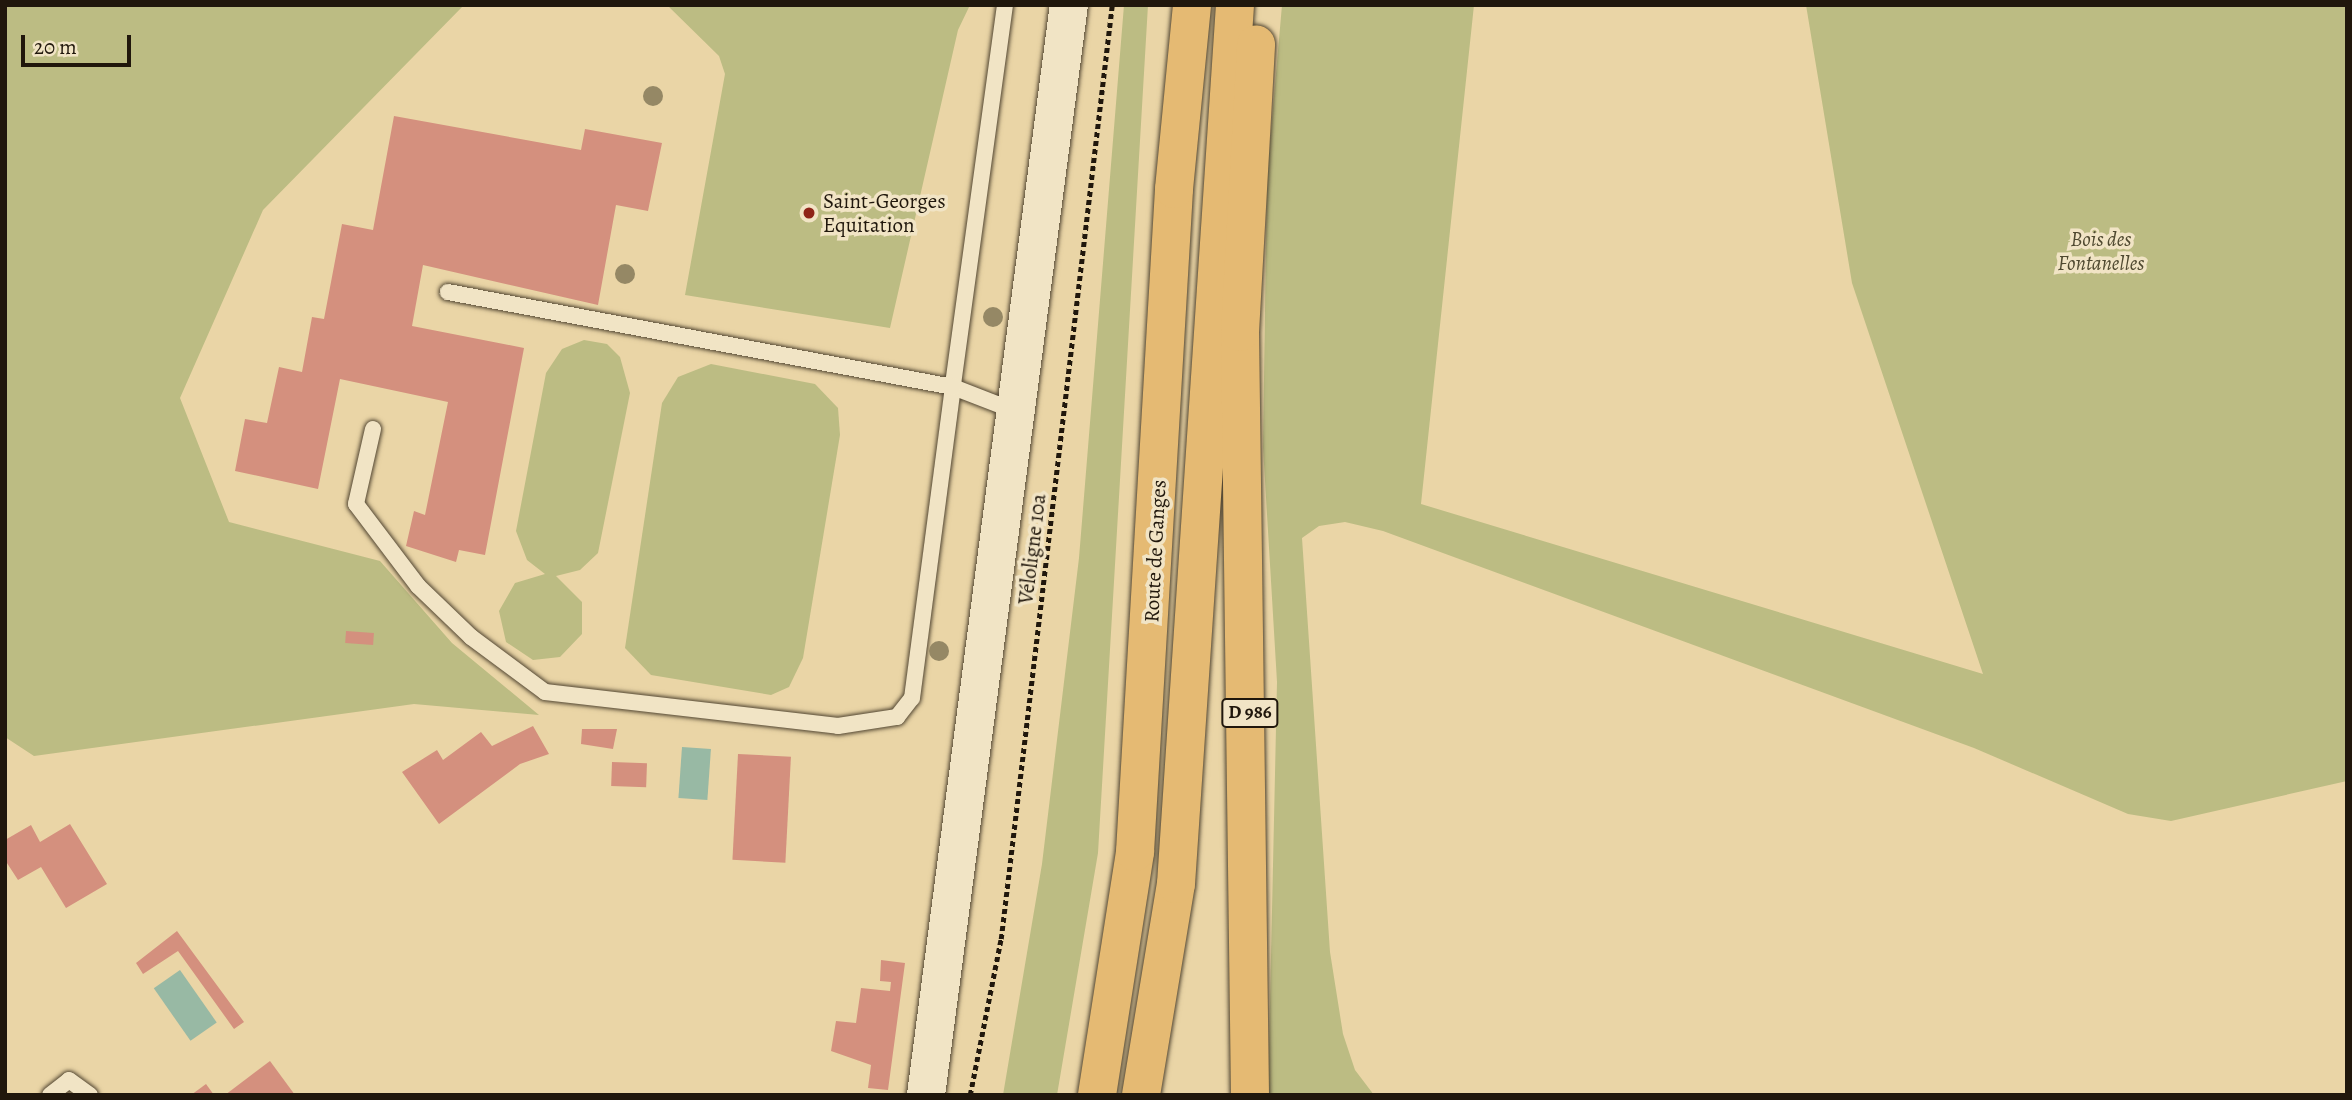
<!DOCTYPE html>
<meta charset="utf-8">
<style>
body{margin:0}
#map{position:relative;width:2352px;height:1100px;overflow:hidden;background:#ead5a6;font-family:Alegreya,serif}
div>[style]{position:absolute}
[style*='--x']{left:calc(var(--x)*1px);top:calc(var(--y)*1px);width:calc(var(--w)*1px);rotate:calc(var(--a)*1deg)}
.green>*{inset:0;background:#bcbc83}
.water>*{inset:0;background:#98b9a4;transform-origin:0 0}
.building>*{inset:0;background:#d4907e;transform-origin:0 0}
.path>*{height:4.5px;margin-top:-2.25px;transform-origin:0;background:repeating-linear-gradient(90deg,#20170c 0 5px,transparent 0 8.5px)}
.roads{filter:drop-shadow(0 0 2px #524632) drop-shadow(0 0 2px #524632)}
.lane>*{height:16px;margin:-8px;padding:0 8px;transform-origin:8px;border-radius:8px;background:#f1e4c5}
.secondary>*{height:38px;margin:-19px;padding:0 19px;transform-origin:19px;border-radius:19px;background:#f1e4c5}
.primary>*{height:38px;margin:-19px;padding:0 19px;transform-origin:19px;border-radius:19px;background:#e5ba73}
.trees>*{width:20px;height:20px;margin:-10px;border-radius:50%;background:#958865}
.dots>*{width:19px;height:19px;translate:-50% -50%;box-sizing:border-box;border:4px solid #f1e4c5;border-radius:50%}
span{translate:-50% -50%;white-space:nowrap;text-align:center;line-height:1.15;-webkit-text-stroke:7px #f1e4c5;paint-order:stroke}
.shield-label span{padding:2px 5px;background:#f1e4c5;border:2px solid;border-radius:5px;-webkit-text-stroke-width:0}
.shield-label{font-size:19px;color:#20170c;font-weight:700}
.poi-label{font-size:21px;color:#20170c}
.left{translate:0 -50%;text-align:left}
.park-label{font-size:21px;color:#4f4930;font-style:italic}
.street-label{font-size:21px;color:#20170c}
.frame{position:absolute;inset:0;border:7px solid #20170c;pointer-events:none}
.scale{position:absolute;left:21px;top:35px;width:110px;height:32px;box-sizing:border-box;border:4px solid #20170c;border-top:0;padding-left:9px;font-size:21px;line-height:24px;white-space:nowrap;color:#20170c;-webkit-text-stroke:5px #f1e4c5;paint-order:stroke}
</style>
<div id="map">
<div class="green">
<div style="clip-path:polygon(5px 5px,464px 5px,263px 210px,180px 398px,229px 522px,380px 561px,452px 643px,539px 715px,414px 704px,34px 756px,5px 737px)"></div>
<div style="clip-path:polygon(667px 5px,970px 5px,958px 30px,890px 328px,685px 295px,725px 74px,719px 56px)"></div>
<div style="clip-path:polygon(1124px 5px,1148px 5px,1098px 853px,1057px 1095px,1003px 1095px,1042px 864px,1079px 558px)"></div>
<div style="clip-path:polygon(1282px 5px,1474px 5px,1421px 504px,1983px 674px,1852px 283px,1806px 5px,2347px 5px,2347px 781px,2171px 821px,2128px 814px,1974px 748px,1383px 531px,1345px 522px,1319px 526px,1302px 538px,1330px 952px,1343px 1034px,1355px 1070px,1374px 1095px,1268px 1095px,1277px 682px,1263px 447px,1267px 177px)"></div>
<div style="clip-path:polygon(584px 340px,607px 344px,620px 357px,630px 393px,598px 553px,580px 570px,556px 576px,582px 602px,582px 634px,560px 657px,533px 660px,506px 642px,499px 611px,515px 583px,545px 574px,527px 560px,516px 531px,546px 373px,562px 349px)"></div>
<div style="clip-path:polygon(711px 364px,815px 384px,838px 408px,840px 435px,803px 658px,789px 687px,771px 695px,651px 675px,625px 648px,662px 403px,678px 377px)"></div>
</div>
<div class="water">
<div style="left:682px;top:747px;width:29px;height:51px;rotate:4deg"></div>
<div style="left:180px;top:970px;width:64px;height:32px;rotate:55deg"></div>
</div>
<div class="building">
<div style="clip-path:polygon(394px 116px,581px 150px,585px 129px,662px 143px,648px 211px,616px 205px,598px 305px,423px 265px,412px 326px,524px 348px,485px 555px,459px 550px,456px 562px,406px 546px,414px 511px,425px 515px,448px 402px,340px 379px,318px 489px,235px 471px,245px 419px,267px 423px,279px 367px,302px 372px,312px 317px,324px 319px,342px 224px,373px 230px)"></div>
<div style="left:346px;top:631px;width:28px;height:12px;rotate:4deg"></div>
<div style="clip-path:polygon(533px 726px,549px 754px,520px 764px,439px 824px,402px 772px,437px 750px,443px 760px,481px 732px,492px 746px)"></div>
<div style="clip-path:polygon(582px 729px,617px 729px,613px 749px,581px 744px)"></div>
<div style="left:738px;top:754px;width:53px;height:106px;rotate:3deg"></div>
<div style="left:612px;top:762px;width:35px;height:24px;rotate:2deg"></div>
<div style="clip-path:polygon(70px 824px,107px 884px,66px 908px,41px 867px,18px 880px,5px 860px,5px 840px,31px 825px,40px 842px)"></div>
<div style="clip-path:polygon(177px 931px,244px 1022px,234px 1029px,178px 951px,143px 974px,136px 963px)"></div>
<div style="clip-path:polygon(881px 960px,905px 963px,888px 1090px,868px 1088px,871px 1065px,831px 1051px,836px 1021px,856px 1023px,861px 988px,890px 991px,891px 982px,880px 981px)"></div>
<div style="clip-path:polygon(270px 1061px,295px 1095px,225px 1095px)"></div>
<div style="clip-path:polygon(206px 1084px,214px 1095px,191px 1095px)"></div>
</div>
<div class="path">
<div style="--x:970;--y:1095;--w:159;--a:-78.8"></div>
<div style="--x:1001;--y:939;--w:941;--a:-83.22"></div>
</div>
<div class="roads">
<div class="lane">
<div style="--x:1005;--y:5;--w:386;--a:97.8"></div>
<div style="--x:953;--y:387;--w:66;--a:21.2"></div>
<div style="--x:373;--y:429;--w:77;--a:102.8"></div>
<div style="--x:356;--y:504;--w:103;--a:52.9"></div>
<div style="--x:418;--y:586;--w:74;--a:43.9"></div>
<div style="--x:471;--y:637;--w:92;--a:36.6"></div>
<div style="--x:545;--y:692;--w:295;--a:6.6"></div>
<div style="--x:838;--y:726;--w:60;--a:-8.7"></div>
<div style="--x:897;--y:717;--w:24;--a:-52"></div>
<div style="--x:912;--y:698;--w:314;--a:-82.5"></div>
<div style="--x:953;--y:387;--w:514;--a:-169.35"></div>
<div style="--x:50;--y:1095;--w:24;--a:-38"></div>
<div style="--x:69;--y:1080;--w:26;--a:36"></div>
</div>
<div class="secondary">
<div style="--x:926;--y:1095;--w:1099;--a:-82.53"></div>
</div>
<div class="primary">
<div style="--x:1097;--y:1095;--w:246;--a:-81.1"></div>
<div style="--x:1135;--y:852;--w:664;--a:-86.63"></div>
<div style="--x:1174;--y:189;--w:185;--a:-84.4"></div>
<div style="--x:1141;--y:1095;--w:214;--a:-80.6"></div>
<div style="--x:1176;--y:884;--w:881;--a:-86.16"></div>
<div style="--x:1250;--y:1095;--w:763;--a:-90.75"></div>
<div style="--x:1240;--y:332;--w:288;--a:-86.8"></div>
</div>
</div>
<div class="trees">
<div style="left:653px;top:96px"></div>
<div style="left:625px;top:274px"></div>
<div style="left:993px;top:317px"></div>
<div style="left:939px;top:651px"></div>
</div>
<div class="dots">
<div style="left:809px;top:213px;background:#8f2418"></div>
</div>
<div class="shield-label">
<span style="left:1250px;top:713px">D 986</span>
</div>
<div class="poi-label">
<span class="left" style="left:823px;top:213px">Saint-Georges<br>Equitation</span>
</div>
<div class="park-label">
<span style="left:2101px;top:251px">Bois des<br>Fontanelles</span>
</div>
<div class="street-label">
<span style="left:1032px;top:549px;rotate:-83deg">Véloligne 10a</span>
<span style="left:1155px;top:551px;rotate:-87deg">Route de Ganges</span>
</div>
<div class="frame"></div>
<div class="scale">20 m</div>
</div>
